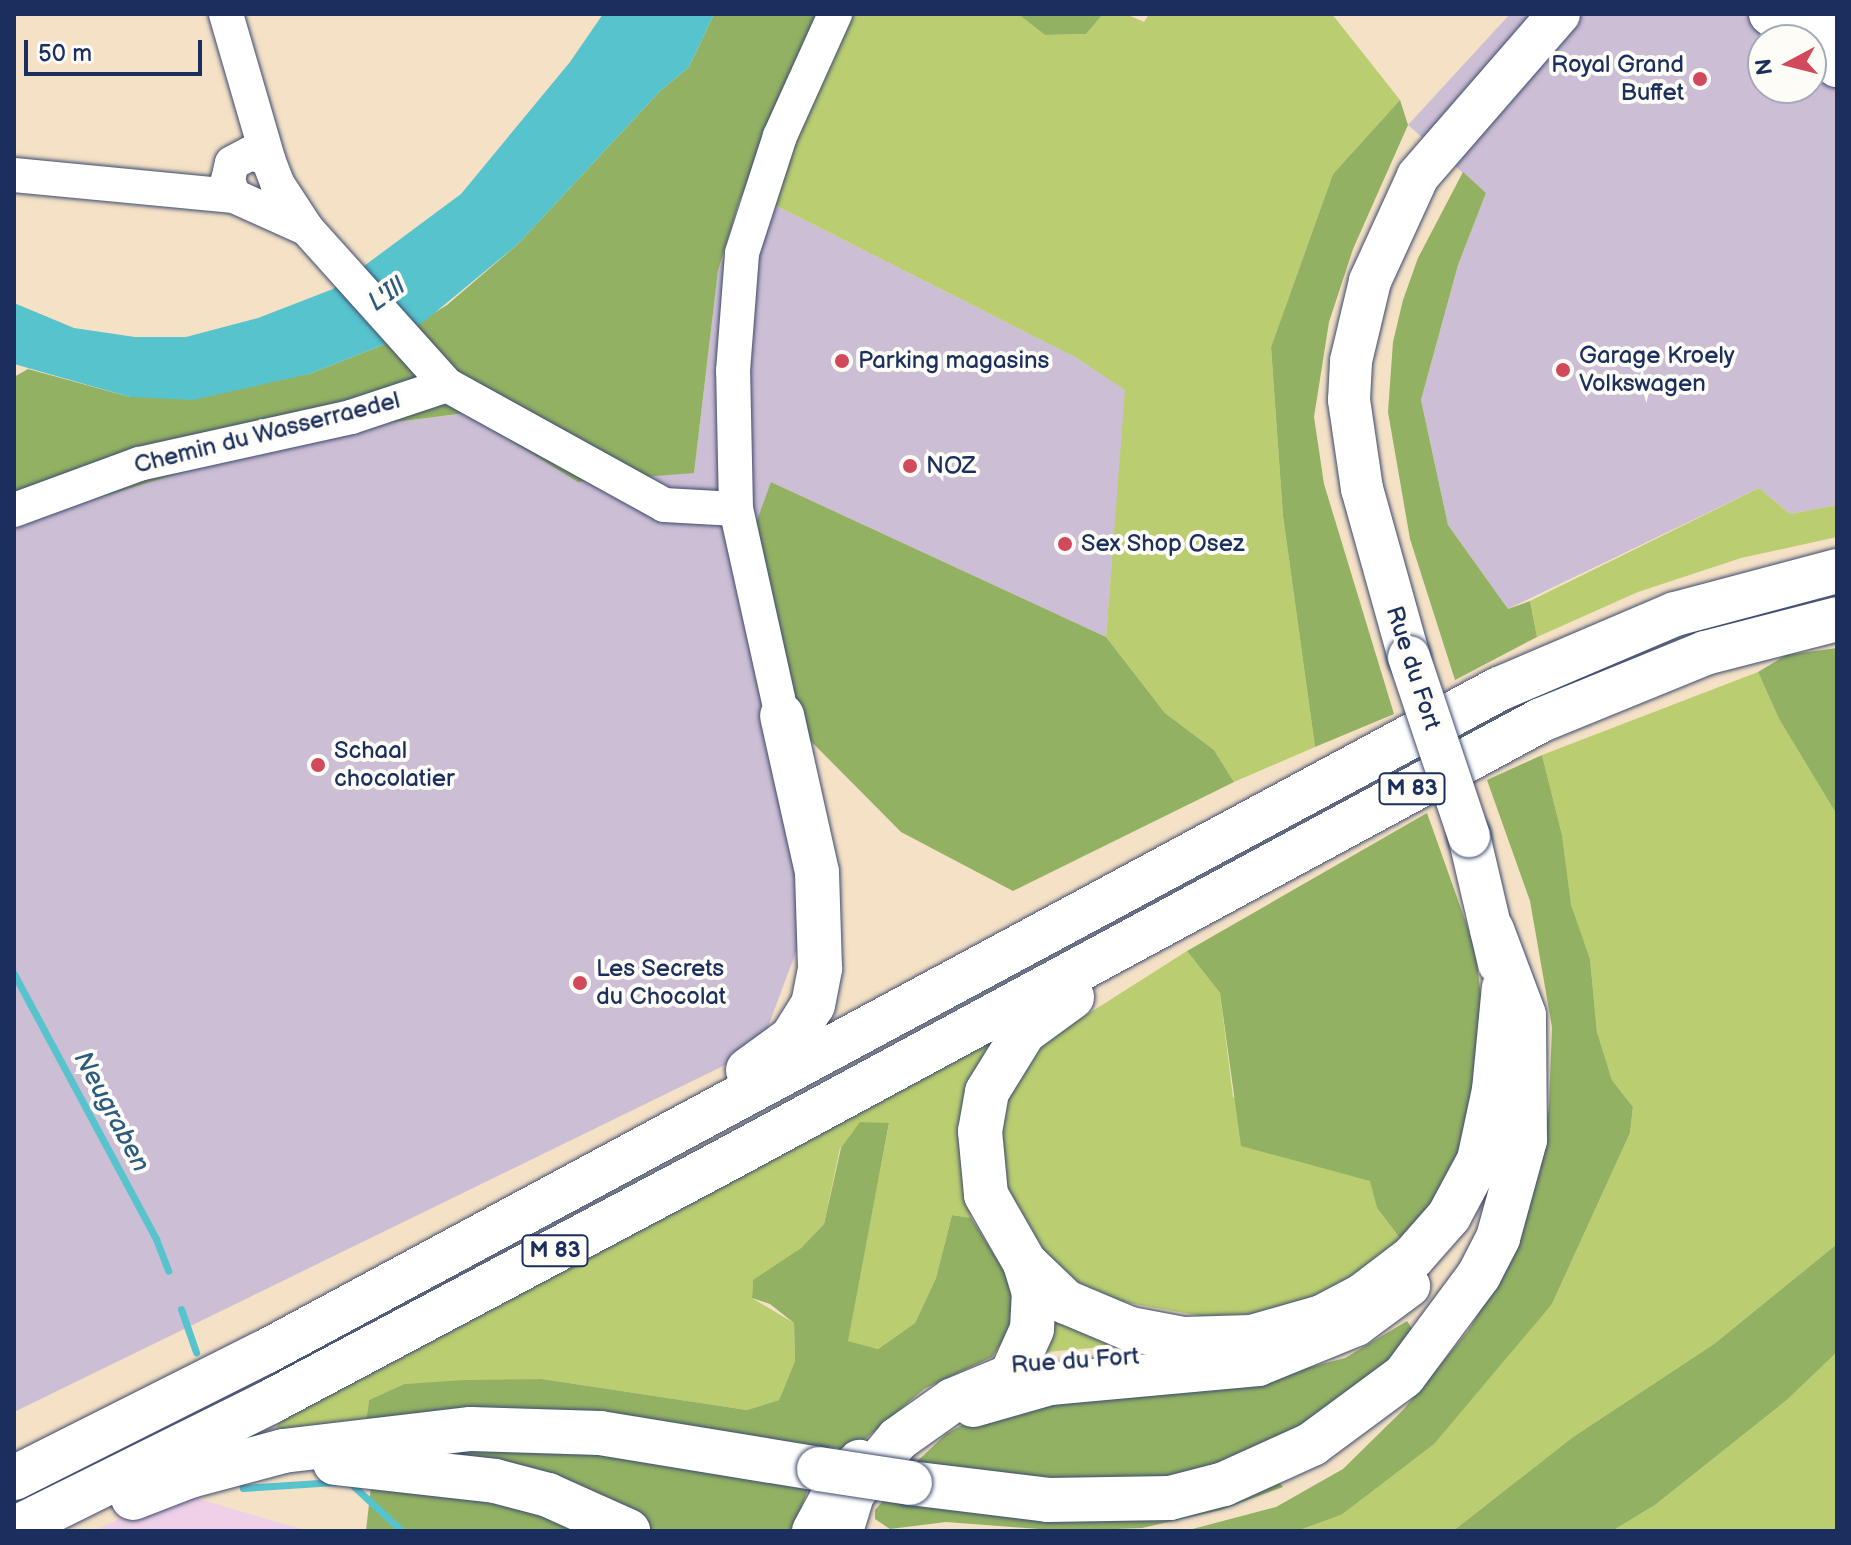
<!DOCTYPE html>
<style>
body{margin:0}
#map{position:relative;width:1851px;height:1545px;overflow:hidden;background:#f4e1c6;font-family:"Balsamiq Sans",sans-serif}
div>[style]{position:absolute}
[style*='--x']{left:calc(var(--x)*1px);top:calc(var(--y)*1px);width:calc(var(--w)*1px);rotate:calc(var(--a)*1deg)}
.built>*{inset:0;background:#eed0e8}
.industrial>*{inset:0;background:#ccbed4}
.green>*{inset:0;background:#bace71}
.forest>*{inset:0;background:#93b163}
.water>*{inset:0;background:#56c3cd}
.stream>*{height:7px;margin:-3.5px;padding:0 3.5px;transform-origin:3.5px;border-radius:3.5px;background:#56c3cd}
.roads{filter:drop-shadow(0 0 2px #3c4a6e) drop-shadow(0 0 2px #3c4a6e)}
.minor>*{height:34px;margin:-17px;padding:0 17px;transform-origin:17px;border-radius:17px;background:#fff}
.major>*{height:42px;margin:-21px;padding:0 21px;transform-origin:21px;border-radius:21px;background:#fff}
.highway>*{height:44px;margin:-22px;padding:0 22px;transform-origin:22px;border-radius:22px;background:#fff}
.bridges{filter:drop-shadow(0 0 2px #3c4a6e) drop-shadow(0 0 2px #3c4a6e)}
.major-bridge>*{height:42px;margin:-21px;padding:0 21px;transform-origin:21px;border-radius:21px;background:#fff}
.highway-bridge>*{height:44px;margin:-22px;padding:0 22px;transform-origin:22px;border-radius:22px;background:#fff}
.dots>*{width:22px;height:22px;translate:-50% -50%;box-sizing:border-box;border:4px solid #fdfcf7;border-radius:50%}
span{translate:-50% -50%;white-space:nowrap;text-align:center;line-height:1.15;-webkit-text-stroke:8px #fdfcf7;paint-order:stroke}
.shield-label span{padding:2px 6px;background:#fdfcf7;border:2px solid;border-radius:6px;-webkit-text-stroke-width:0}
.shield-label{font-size:22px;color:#1b2f5e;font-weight:700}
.poi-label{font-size:24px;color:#1b2f5e}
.right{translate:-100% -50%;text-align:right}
.left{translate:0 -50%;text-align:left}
.street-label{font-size:24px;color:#1b2f5e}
.water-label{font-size:26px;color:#2d5b7f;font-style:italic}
.frame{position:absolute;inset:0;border:16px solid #1b2f5e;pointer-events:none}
.north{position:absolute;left:1747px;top:24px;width:80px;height:80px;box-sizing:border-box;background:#fdfcf7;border:2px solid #a3aaba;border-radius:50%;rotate:263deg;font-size:22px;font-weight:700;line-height:32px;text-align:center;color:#1b2f5e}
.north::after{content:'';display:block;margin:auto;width:28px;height:36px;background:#d1495b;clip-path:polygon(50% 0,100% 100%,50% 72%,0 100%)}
.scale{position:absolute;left:24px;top:40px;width:178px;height:36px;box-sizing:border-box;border:4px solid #1b2f5e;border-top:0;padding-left:10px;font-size:24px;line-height:28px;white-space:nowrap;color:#1b2f5e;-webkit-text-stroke:6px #fdfcf7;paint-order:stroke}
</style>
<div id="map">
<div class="built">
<div style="clip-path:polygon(178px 1493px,308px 1531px,93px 1531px)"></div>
</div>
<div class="industrial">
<div style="clip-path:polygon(evenodd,1510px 14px,1837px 14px,1837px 505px,1790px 514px,1759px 488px,1508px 609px,1448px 525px,1421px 400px,1458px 265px,1486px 193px,1408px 125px,1510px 14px,1763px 40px,1811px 40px,1811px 88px,1763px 88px,1763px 40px)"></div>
<div style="clip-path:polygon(747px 191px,1075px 357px,1126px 390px,1106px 637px,771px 482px,814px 904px,760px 1048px,14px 1412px,14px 528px,53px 512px,310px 433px,467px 413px,694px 473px,718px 271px)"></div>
</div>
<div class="green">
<div style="clip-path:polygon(820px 14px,1018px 14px,1045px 35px,1086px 34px,1103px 14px,1126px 14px,1144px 22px,1149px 14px,1332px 14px,1400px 100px,1333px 174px,1271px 347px,1283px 516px,1315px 747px,1234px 782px,1214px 750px,1165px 713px,1106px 637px,1125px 390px,1075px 357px,747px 191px)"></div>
<div style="clip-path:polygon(1759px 488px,1790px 514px,1837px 505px,1837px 537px,1741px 558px,1638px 592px,1537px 637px,1530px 601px)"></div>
<div style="clip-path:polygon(1758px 672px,1779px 719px,1837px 815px,1837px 1244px,1714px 1344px,1573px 1437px,1453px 1531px,1297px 1531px,1341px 1515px,1552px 1304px,1630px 1133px,1633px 1107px,1612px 1080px,1597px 1032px,1590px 959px,1570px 905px,1562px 835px,1542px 755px)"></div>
<div style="clip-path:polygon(1187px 951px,1220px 993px,1233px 1097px,1346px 1173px,1371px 1181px,1377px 1208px,1403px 1242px,1360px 1281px,1286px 1313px,1201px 1316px,1112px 1300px,1045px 1265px,1001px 1183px,1002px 1097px,1018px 1067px,1047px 1040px)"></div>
<div style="clip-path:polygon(1010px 1025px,964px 1170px,971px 1218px,952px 1215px,936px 1278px,915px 1323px,878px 1349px,847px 1341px,889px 1124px,840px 1148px,824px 1224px,801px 1248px,753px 1281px,752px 1298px,794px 1323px,795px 1361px,779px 1400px,747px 1410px,542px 1379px,404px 1384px,369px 1400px,366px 1422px,274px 1438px,279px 1421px)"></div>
<div style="clip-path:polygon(1047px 1299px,1136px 1344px,1035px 1353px)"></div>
<div style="clip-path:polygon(1837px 1352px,1837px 1531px,1612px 1531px,1655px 1505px,1788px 1399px)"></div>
</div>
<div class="forest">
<div style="clip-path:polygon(714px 14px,820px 14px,739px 202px,718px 271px,694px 473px,578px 482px,466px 413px,310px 433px,53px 512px,14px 528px,14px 377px,28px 369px,130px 397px,309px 374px,383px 345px,447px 305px,518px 244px,660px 91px,689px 67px)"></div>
<div style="clip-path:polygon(1018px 14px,1103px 14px,1086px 34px,1045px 35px)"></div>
<div style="clip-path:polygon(1400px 100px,1408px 125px,1353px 249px,1329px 322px,1314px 417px,1324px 484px,1394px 714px,1315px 747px,1283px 516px,1271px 347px,1333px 174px)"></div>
<div style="clip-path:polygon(1463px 172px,1486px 193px,1458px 265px,1421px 400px,1448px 525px,1508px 609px,1530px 601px,1537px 637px,1455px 680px,1410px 539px,1388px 412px,1393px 342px,1403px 300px,1418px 258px)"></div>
<div style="clip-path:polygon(771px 482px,1106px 637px,1165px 713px,1214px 750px,1234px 782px,1013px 891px,901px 832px,774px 704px,744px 556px)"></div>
<div style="clip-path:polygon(1837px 648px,1837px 815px,1779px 719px,1758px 672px,1786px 655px)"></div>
<div style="clip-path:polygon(1542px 755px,1562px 835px,1571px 905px,1590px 959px,1597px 1032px,1612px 1080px,1633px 1107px,1630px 1133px,1552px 1304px,1434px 1444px,1341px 1515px,1297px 1531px,1185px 1531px,1276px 1507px,1343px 1469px,1403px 1410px,1468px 1331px,1508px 1264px,1539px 1168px,1549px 1107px,1552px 1027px,1530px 901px,1487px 780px)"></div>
<div style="clip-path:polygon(1427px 813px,1475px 948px,1486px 1037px,1452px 1178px,1403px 1242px,1377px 1208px,1370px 1181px,1241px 1146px,1220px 993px,1187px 951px)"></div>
<div style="clip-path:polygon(860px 1122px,889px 1123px,848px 1341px,878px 1349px,915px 1323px,936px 1278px,952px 1215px,971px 1218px,1016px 1289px,1013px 1326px,992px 1357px,924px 1389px,852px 1450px,710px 1434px,366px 1422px,369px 1400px,404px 1384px,465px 1380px,542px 1379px,747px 1410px,779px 1400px,795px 1361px,794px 1323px,770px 1304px,752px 1298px,753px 1280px,801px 1248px,824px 1224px,841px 1148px)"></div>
<div style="clip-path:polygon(1837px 1244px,1837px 1352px,1788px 1399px,1655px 1505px,1612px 1531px,1453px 1531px,1573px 1437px,1714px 1344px)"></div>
<div style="clip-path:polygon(1407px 1321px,1419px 1339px,1271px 1449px,1131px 1490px,909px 1469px,946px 1434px,1001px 1404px,1268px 1378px,1345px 1358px)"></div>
<div style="clip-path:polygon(544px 1441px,808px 1488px,794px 1531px,652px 1531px,630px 1514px,437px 1456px,438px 1446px)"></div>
<div style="clip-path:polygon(411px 1476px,594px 1531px,366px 1531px,372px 1477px)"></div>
<div style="clip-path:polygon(1276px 1478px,1283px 1487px,1221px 1510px,1142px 1528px,1066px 1531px,946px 1522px,890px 1529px,875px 1519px,875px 1510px,887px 1496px)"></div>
</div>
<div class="water">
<div style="clip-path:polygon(603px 14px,714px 14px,689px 67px,660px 91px,518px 244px,426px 320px,383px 345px,309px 374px,193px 400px,130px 397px,14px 364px,14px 303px,74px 328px,135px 337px,186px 337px,258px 318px,333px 289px,461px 194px,570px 62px)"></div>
</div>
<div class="stream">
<div style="--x:14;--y:974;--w:301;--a:61.8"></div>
<div style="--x:156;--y:1239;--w:34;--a:69"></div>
<div style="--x:181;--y:1309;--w:46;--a:70.8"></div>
<div style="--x:240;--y:1477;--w:11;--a:75"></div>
<div style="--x:243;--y:1488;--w:92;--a:-3.7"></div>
<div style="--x:348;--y:1481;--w:74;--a:42.8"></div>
</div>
<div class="roads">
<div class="minor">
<div style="--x:226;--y:14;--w:151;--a:73.8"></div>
<div style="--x:14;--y:175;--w:221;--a:5.5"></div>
<div style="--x:234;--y:196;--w:78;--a:24.3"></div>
<div style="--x:234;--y:196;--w:17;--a:-111"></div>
<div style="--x:228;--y:180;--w:17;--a:-77"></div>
<div style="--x:232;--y:163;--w:21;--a:-28"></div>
<div style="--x:251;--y:153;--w:18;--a:19"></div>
<div style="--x:268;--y:159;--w:26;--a:69"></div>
<div style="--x:277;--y:183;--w:55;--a:56.9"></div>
<div style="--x:307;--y:229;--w:210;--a:48.1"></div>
<div style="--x:447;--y:385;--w:248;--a:28.9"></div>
<div style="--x:664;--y:505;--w:72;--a:3.2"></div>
<div style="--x:14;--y:510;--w:133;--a:-20.2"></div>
<div style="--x:139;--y:464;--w:217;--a:-12.5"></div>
<div style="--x:351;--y:417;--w:101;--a:-18.4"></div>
<div style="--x:782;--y:716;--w:212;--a:-102.5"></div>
<div style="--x:736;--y:509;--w:138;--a:-91.2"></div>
<div style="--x:733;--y:371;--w:118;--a:-85.6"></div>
<div style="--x:742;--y:253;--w:123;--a:-72"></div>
<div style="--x:780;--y:136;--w:134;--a:-65.7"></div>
</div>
<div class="major">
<div style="--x:1770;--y:14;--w:42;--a:38.2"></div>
<div style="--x:1819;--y:14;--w:23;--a:38"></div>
<div style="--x:1811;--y:46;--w:33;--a:38"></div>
<div style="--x:1409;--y:657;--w:174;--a:-105.6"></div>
<div style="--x:1362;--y:489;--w:90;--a:-98.3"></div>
<div style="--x:1349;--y:400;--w:39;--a:-87"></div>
<div style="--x:1351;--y:361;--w:82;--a:-76.6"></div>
<div style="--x:1370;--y:281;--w:115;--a:-65.4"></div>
<div style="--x:1418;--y:176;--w:215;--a:-49"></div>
<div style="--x:1469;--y:836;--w:131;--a:76.8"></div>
<div style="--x:973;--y:1406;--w:80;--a:-15.9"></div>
<div style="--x:1050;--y:1384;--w:209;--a:-5.2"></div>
<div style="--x:1258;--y:1365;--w:106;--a:-22.2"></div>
<div style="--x:1356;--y:1325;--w:66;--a:-36.3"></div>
<div style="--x:813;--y:1531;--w:57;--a:-61.6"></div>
<div style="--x:840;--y:1481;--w:28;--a:-46"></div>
</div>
<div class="highway">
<div style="--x:1072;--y:997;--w:59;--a:143.9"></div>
<div style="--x:1024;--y:1032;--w:70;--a:121.7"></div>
<div style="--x:987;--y:1092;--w:40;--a:100"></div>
<div style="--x:980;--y:1131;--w:64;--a:84.6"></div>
<div style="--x:986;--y:1195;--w:78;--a:60.2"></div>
<div style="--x:1025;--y:1263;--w:57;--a:43.6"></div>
<div style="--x:1066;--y:1302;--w:69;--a:22.9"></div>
<div style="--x:1130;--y:1329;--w:55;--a:10.5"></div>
<div style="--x:1184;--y:1339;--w:68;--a:-1.7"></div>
<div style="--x:1252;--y:1337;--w:73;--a:-15.9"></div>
<div style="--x:1322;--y:1317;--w:45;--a:-27.7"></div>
<div style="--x:1362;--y:1296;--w:64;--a:-37.4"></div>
<div style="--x:1413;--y:1257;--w:55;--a:-48.7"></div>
<div style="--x:1449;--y:1216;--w:64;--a:-61.8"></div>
<div style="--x:1479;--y:1160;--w:72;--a:-77.9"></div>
<div style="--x:1494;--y:1090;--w:103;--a:-84.5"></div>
<div style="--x:748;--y:1070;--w:54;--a:-36"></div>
<div style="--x:792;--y:1038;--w:39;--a:-58"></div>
<div style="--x:813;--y:1005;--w:38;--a:-79"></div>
<div style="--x:820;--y:968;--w:96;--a:-91.8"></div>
<div style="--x:817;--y:872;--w:160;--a:-102.6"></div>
<div style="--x:335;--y:1463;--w:161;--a:6.4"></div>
<div style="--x:495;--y:1481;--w:55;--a:14.8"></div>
<div style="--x:548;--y:1495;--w:88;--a:24.2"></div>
<div style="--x:14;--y:1478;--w:281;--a:-26.7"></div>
<div style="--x:265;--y:1352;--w:1401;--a:-28.25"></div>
<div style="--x:1499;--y:689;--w:191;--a:-23.1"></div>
<div style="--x:1675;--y:614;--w:168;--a:-14.9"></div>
<div style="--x:910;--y:1483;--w:139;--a:7"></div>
<div style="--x:1048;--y:1500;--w:122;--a:-0.9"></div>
<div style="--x:1170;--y:1498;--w:56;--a:-14.5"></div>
<div style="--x:1224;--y:1484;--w:97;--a:-24.4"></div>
<div style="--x:1312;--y:1444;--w:114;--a:-36.5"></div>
<div style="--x:1404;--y:1376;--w:126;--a:-53.4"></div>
<div style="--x:1479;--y:1275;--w:42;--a:-62.8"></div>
<div style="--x:1498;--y:1238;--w:102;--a:-74.6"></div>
<div style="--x:1525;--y:1140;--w:125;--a:-90.5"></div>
<div style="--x:1524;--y:1015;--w:91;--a:-110.6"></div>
<div style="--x:133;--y:1498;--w:61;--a:-21.1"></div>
<div style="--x:190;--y:1476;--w:96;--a:-15"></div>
<div style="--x:283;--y:1451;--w:189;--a:-6.7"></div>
<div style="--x:471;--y:1429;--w:129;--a:1.8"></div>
<div style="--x:600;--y:1433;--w:222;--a:9.3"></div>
<div style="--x:14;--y:1529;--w:284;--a:-26.4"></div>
<div style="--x:268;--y:1403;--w:518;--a:-27.95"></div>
<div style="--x:726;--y:1160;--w:926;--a:-28.36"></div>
<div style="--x:1541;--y:720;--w:177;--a:-22.2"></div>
<div style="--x:1705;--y:653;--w:136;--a:-14.4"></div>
<div style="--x:841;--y:1531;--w:39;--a:-73"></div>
<div style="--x:852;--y:1494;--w:72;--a:-50.1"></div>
<div style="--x:898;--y:1439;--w:67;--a:-35.3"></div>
<div style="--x:953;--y:1400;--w:63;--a:-22.5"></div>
<div style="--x:1011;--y:1376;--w:51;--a:-65.9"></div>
<div style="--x:1032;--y:1329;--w:36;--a:-87"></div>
<div style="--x:1034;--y:1293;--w:31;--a:-107"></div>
</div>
</div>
<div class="bridges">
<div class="major-bridge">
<div style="--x:1409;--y:657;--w:189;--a:71.5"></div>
</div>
<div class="highway-bridge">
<div style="--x:819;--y:1469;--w:92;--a:8.7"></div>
</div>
</div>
<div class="dots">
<div style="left:1700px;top:79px;background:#d1495b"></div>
<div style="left:842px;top:361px;background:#d1495b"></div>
<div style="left:1563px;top:370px;background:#d1495b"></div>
<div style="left:910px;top:466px;background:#d1495b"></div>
<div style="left:1065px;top:544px;background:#d1495b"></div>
<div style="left:318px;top:765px;background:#d1495b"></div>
<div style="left:580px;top:983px;background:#d1495b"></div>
</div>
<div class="shield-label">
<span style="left:1412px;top:789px">M 83</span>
<span style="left:555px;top:1251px">M 83</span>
</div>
<div class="poi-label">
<span class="right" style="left:1684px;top:79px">Royal Grand<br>Buffet</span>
<span class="left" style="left:1579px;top:370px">Garage Kroely<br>Volkswagen</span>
<span class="left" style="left:858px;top:361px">Parking magasins</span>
<span class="left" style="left:926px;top:466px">NOZ</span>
<span class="left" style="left:1081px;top:544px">Sex Shop Osez</span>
<span class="left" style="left:334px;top:765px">Schaal<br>chocolatier</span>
<span class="left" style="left:596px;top:983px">Les Secrets<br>du Chocolat</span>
</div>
<div class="street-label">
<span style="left:267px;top:433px;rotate:-14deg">Chemin du Wasserraedel</span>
<span style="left:1413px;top:668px;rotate:72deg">Rue du Fort</span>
<span style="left:1075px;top:1361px;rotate:-4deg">Rue du Fort</span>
</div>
<div class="water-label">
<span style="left:387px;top:295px;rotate:-35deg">L'Ill</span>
<span style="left:111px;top:1112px;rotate:62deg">Neugraben</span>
</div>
<div class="frame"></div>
<div class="north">N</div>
<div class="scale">50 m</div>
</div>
